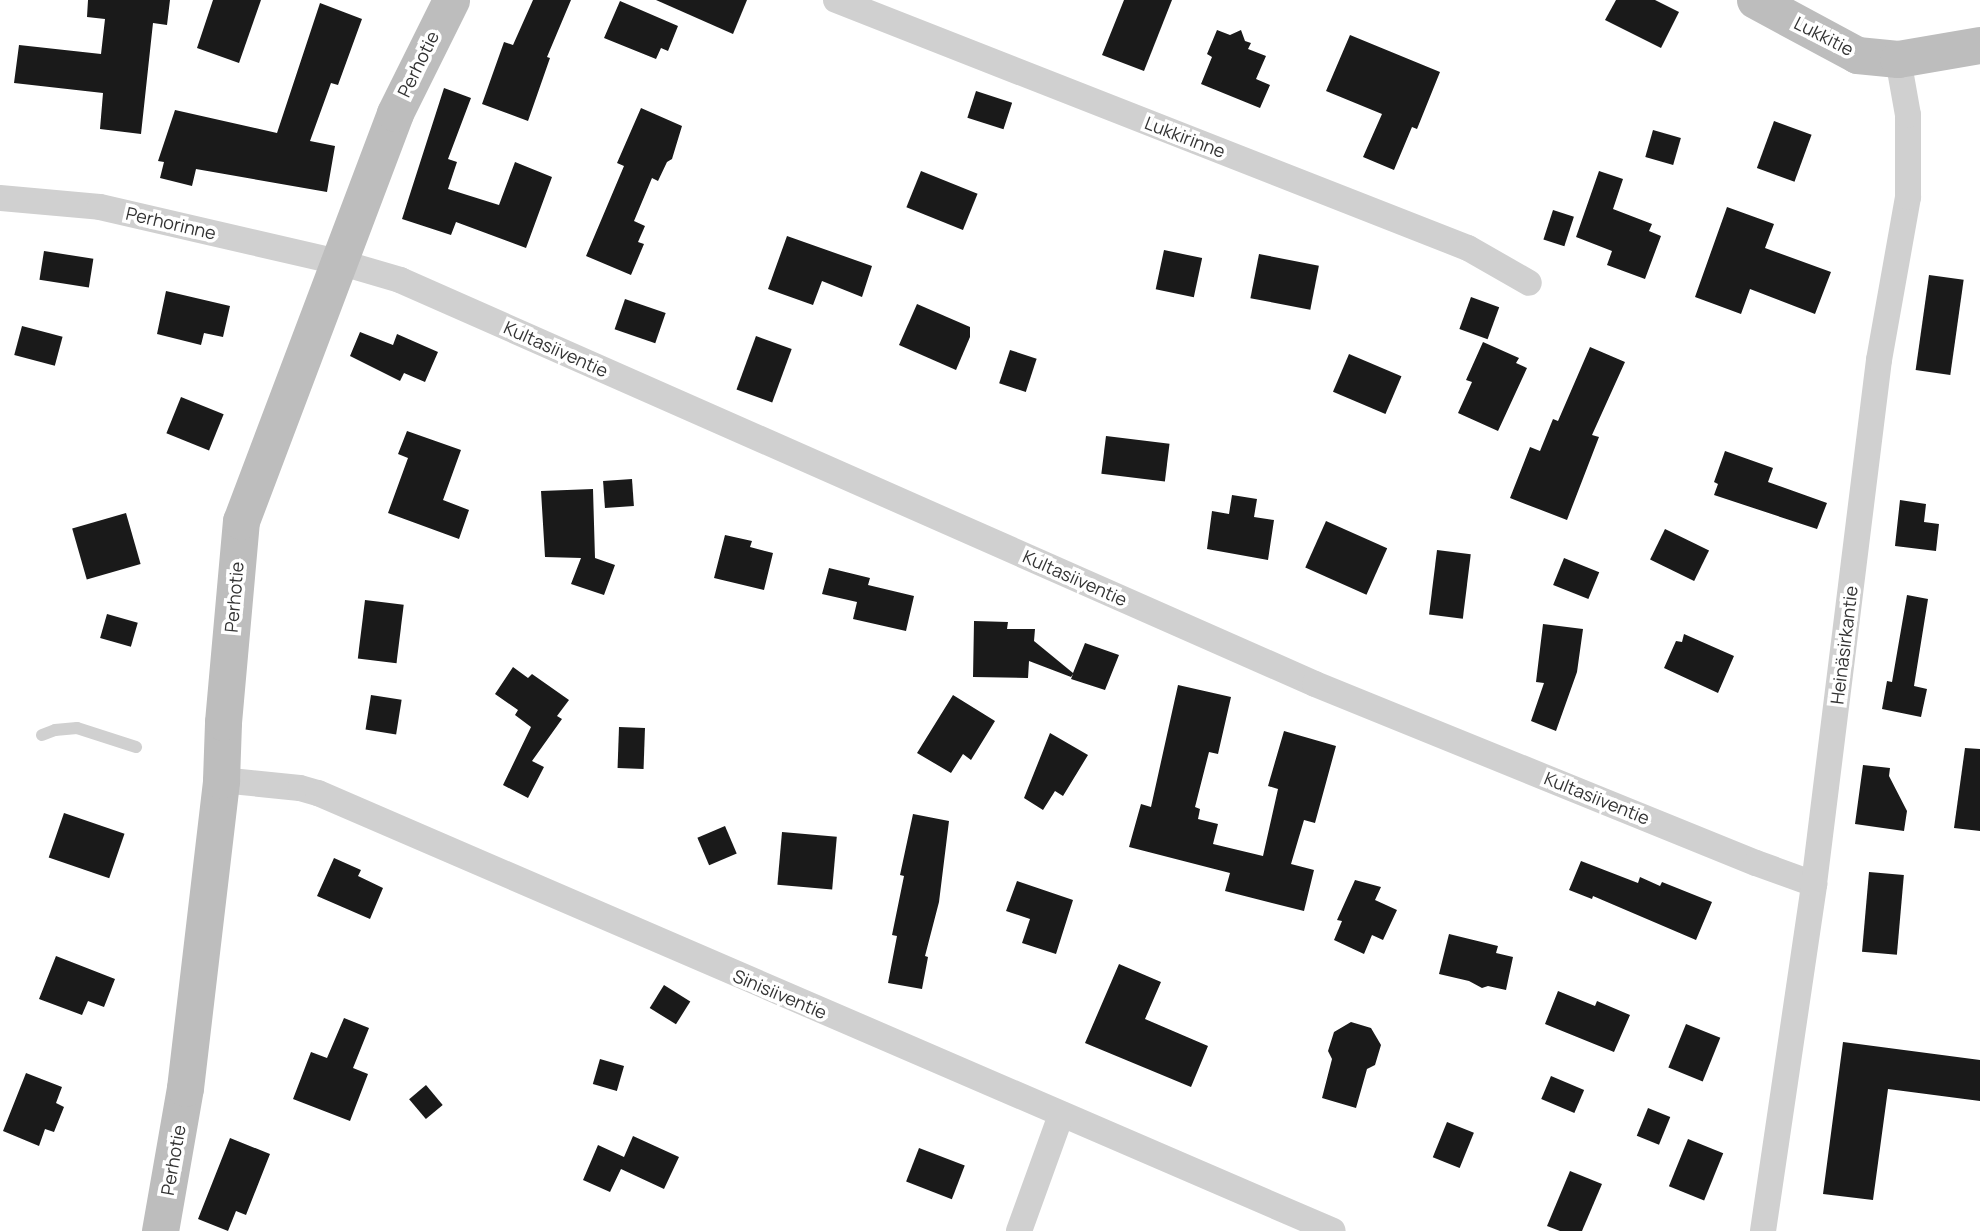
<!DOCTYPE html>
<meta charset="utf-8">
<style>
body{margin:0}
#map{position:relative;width:1980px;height:1231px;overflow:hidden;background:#fff;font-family:Manrope,sans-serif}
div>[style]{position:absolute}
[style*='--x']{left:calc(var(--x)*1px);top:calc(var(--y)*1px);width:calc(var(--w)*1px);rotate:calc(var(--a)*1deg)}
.building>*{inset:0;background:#1a1a1a;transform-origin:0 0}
.lane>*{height:12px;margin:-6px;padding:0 6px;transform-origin:6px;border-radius:6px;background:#d0d0d0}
.street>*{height:26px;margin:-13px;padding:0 13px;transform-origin:13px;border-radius:13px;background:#d0d0d0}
.secondary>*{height:37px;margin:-18.5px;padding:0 18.5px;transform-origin:18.5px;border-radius:18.5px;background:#bdbdbd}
span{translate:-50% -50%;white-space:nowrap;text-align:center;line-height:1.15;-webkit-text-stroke:7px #fff;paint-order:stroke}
.street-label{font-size:18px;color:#333}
</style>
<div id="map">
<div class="building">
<div style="clip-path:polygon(88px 0,170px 0,167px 25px,153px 23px,141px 134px,100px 129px,103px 93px,14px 83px,19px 45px,101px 54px,105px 19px,87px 17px)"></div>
<div style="clip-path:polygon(213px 0,261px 0,239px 63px,197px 48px)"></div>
<div style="clip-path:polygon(533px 0,571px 0,547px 57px,550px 58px,528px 121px,482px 104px,504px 42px,513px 45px)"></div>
<div style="clip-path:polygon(656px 0,747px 0,733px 34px)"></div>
<div style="clip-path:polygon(1124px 0,1172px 0,1144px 71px,1102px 55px)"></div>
<div style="clip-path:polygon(1616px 0,1655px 0,1679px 12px,1661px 48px,1605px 20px)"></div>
<div style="clip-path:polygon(620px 1px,678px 26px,668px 51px,661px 48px,656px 59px,604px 38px)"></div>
<div style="clip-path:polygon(320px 3px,362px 19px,338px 85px,331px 83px,310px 141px,335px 146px,327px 192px,196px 169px,192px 186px,160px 178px,164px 162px,158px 161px,175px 110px,277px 133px)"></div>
<div style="clip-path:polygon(1217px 30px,1230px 35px,1241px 30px,1245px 41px,1251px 43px,1248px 49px,1266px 56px,1256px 79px,1270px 85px,1260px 108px,1201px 84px,1212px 57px,1207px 54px)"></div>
<div style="clip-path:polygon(1350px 35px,1440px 72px,1417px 129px,1412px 127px,1394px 170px,1363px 157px,1382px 114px,1326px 91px)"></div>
<div style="clip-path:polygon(444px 88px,471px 98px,448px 159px,457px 162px,448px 189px,499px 205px,515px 162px,552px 177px,526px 248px,456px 222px,451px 235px,402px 219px)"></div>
<div style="left:976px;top:91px;width:38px;height:28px;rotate:18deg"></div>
<div style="clip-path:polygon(641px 108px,682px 126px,672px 159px,667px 162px,658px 181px,652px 178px,634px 221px,645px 226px,638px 242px,644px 244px,631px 275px,586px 256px,624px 166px,617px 163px)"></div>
<div style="left:1774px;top:121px;width:40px;height:50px;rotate:20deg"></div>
<div style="left:1653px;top:130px;width:29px;height:28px;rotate:16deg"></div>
<div style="left:921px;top:171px;width:61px;height:39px;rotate:22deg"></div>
<div style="clip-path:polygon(1599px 171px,1623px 179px,1613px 209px,1652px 224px,1649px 231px,1661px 236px,1645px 279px,1607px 265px,1612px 251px,1576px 237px)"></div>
<div style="clip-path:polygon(1727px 207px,1774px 224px,1765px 248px,1831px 272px,1815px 314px,1750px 289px,1741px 314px,1695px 297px)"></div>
<div style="left:1553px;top:210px;width:22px;height:31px;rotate:18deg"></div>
<div style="clip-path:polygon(787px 236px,872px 266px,862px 297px,822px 281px,813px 305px,768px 289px)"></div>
<div style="left:1164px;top:250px;width:39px;height:40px;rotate:12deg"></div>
<div style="left:44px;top:251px;width:50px;height:29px;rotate:9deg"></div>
<div style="left:1259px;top:254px;width:61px;height:45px;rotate:11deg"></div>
<div style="left:1929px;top:275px;width:35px;height:96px;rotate:8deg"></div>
<div style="clip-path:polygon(166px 291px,230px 306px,223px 337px,204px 333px,201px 345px,157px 334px)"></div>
<div style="left:1471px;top:297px;width:30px;height:34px;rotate:20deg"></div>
<div style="left:625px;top:299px;width:43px;height:32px;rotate:19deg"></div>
<div style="clip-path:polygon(917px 304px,970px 327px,970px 337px,956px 370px,899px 345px)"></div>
<div style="left:22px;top:326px;width:42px;height:30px;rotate:15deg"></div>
<div style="clip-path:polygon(360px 332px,393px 345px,397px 334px,438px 352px,425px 382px,404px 373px,400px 381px,350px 356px)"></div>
<div style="left:756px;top:336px;width:38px;height:57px;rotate:20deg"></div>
<div style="clip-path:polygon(1483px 342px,1519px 358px,1516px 363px,1527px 368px,1498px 431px,1458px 413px,1472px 382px,1466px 380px)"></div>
<div style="clip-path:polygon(1590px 347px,1625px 362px,1592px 435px,1599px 437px,1567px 520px,1510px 498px,1530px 447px,1540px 451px,1553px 419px,1558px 421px)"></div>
<div style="left:1010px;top:350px;width:28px;height:35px;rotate:18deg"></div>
<div style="left:1349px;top:354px;width:57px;height:41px;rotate:23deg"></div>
<div style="left:181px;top:397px;width:46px;height:39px;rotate:22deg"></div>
<div style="clip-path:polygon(407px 431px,461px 450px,443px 500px,469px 510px,459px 539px,388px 513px,408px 458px,398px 454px)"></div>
<div style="left:1106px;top:436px;width:64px;height:38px;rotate:7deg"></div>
<div style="clip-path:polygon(1725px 451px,1773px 468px,1768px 482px,1827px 503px,1817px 529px,1714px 495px,1718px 484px,1714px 482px)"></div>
<div style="left:632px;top:479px;width:27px;height:29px;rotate:86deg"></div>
<div style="clip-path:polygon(593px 489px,595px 558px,615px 565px,604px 595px,571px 584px,581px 558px,545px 557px,541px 491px)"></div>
<div style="clip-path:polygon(1232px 495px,1257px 499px,1254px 517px,1274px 520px,1268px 560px,1207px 549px,1212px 511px,1229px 514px)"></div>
<div style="clip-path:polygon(1900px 500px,1926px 504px,1924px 522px,1939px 524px,1936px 551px,1895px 546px)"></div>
<div style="left:126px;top:513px;width:53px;height:56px;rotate:74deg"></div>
<div style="left:1326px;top:521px;width:67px;height:51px;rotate:24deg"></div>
<div style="left:1665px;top:529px;width:49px;height:34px;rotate:26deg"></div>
<div style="clip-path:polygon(725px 535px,752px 541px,750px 547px,773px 553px,764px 590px,714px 578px)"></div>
<div style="left:1437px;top:550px;width:34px;height:65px;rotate:7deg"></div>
<div style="left:1564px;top:558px;width:38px;height:29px;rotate:22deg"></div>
<div style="clip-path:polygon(829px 568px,870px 578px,868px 585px,914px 596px,906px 631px,853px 619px,857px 602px,822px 594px)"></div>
<div style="clip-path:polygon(1907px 595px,1928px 599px,1914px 686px,1927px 689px,1921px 717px,1882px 709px,1887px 681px,1892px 682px)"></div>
<div style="left:365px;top:600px;width:39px;height:59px;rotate:7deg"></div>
<div style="left:107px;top:614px;width:32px;height:25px;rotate:16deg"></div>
<div style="clip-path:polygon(974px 621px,1008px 622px,1007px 629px,1035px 629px,1034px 641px,1073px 673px,1085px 643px,1119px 655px,1105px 690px,1071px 679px,1073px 674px,1071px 677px,1029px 661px,1028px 678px,973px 677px)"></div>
<div style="clip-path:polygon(1543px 624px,1583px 629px,1577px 672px,1556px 731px,1531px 721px,1544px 683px,1536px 682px)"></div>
<div style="clip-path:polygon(1684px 634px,1734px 656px,1718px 693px,1664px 668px,1676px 641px,1682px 642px)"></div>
<div style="clip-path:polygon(513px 667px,528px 678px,532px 674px,569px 700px,557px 716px,562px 719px,532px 761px,544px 767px,528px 798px,503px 785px,531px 727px,515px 715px,518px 710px,495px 694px)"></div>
<div style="clip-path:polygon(1178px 685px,1231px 697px,1218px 754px,1209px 752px,1195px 807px,1200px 809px,1198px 819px,1218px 824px,1213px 844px,1263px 856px,1278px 789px,1268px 786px,1284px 731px,1336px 746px,1315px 823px,1304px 820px,1291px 864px,1314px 870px,1304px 911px,1225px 891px,1230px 873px,1129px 847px,1141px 804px,1151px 807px)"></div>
<div style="left:371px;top:695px;width:31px;height:35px;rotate:9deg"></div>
<div style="clip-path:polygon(953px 695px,995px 721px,971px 760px,963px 754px,951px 773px,917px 753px)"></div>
<div style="left:619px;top:727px;width:26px;height:41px;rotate:2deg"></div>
<div style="clip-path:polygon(1050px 733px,1088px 755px,1063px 796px,1055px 791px,1043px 810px,1024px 798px)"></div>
<div style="clip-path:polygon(1965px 748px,1980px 749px,1980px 831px,1954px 828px)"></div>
<div style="clip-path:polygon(1863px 765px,1890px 768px,1889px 776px,1907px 811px,1904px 831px,1855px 824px)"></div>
<div style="left:64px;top:813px;width:64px;height:47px;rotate:19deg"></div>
<div style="clip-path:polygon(913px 814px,949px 821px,939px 902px,925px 956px,928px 957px,922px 989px,888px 983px,897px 936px,892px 935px,904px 876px,900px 875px)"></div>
<div style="left:725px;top:826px;width:30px;height:30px;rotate:67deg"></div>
<div style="left:782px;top:832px;width:55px;height:53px;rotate:5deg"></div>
<div style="clip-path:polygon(334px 858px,361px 870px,358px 876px,383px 888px,370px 919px,317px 896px)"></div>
<div style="clip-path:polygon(1581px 861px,1638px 883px,1640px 877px,1660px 886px,1662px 882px,1712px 902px,1696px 940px,1593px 896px,1592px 899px,1569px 890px)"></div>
<div style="left:1869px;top:872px;width:35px;height:80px;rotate:5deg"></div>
<div style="clip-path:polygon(1355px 880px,1381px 887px,1375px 900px,1397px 910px,1383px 940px,1372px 935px,1364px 954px,1334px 940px,1342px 921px,1337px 920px)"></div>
<div style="clip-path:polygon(1017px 881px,1073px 900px,1056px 954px,1022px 943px,1030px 919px,1006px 911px)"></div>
<div style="clip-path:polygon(1449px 934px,1498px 946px,1496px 953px,1513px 957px,1506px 990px,1488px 986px,1482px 988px,1469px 981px,1439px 974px)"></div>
<div style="clip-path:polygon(56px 956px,115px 979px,104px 1007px,88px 1001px,82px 1015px,39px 999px)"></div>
<div style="clip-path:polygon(1119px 964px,1161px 982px,1145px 1019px,1208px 1046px,1191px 1087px,1085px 1043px)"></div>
<div style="left:664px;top:985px;width:31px;height:27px;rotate:32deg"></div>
<div style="clip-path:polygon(1558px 991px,1595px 1006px,1597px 1001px,1630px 1015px,1614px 1052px,1545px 1024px)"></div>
<div style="clip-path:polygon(344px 1018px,369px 1028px,353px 1068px,368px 1074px,350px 1121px,293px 1099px,311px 1052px,327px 1058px)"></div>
<div style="clip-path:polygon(1351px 1022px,1371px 1028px,1381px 1045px,1375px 1065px,1367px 1069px,1356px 1108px,1322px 1098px,1332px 1059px,1328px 1051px,1334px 1032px)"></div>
<div style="left:1686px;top:1024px;width:37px;height:47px;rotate:22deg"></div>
<div style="clip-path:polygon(1843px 1042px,1980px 1060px,1980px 1101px,1888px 1089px,1873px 1200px,1823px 1194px)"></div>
<div style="left:600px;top:1059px;width:25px;height:26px;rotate:16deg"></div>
<div style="clip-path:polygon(26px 1073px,62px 1087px,56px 1103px,64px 1107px,54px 1132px,45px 1129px,39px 1146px,3px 1131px)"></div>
<div style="left:1551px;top:1076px;width:36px;height:25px;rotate:23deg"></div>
<div style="left:426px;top:1085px;width:26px;height:22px;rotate:50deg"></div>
<div style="left:1648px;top:1108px;width:24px;height:30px;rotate:22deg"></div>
<div style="left:1447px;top:1122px;width:29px;height:38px;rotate:22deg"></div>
<div style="clip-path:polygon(633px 1136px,679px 1157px,664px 1189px,621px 1169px,610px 1192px,583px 1180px,598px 1145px,624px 1157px)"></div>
<div style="clip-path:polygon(230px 1138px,270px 1154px,246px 1215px,236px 1211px,228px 1231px,198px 1219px)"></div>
<div style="left:1688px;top:1139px;width:38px;height:51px;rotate:22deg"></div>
<div style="left:919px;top:1148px;width:49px;height:36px;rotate:21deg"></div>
<div style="clip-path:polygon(1570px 1171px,1602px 1184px,1582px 1231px,1560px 1231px,1547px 1226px)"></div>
</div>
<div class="lane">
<div style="--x:42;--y:735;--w:14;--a:-21"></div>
<div style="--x:55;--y:730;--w:22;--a:-5"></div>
<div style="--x:77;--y:728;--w:62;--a:17.9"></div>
</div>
<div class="street">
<div style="--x:836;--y:0;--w:679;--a:21.43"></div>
<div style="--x:1468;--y:248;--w:70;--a:29.8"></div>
<div style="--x:0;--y:198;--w:100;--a:5.1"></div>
<div style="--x:100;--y:207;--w:245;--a:13"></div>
<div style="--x:339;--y:262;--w:64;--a:16.4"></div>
<div style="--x:400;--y:280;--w:1000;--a:23.82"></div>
<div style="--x:1315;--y:684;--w:476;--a:22.1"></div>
<div style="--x:1756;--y:863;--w:62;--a:19.9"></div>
<div style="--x:221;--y:780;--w:79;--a:5.8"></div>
<div style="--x:300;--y:788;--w:19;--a:16"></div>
<div style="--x:318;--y:793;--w:1105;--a:23.34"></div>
<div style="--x:1019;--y:1231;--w:123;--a:-70.1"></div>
<div style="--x:1763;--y:1231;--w:351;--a:-81.6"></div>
<div style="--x:1814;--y:884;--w:528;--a:-82.93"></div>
<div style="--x:1879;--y:360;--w:166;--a:-79.9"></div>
<div style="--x:1908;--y:197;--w:82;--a:-90"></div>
<div style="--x:1908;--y:115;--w:57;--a:-100.1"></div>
</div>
<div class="secondary">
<div style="--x:1755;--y:0;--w:116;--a:28.3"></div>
<div style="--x:1857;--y:55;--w:41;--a:5.6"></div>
<div style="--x:1898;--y:59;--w:83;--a:-9.7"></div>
<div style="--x:160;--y:1231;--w:145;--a:-80.1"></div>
<div style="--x:185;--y:1088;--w:310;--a:-83.3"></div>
<div style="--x:221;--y:780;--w:58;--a:-88"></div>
<div style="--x:223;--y:722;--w:202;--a:-84.9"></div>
<div style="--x:241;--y:521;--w:436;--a:-69.3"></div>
<div style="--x:395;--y:113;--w:126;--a:-63.6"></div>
</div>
<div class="street-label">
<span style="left:1824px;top:36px;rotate:27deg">Lukkitie</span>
<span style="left:418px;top:64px;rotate:-64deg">Perhotie</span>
<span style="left:1185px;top:137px;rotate:21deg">Lukkirinne</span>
<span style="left:171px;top:223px;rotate:13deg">Perhorinne</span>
<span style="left:556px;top:349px;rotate:24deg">Kultasiiventie</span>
<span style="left:1075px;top:578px;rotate:24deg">Kultasiiventie</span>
<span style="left:234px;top:597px;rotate:-85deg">Perhotie</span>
<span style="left:1844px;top:645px;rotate:-83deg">Heinäsirkantie</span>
<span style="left:1597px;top:798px;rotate:22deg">Kultasiiventie</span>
<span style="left:780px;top:994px;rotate:23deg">Sinisiiventie</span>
<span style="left:173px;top:1160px;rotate:-80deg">Perhotie</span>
</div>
</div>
